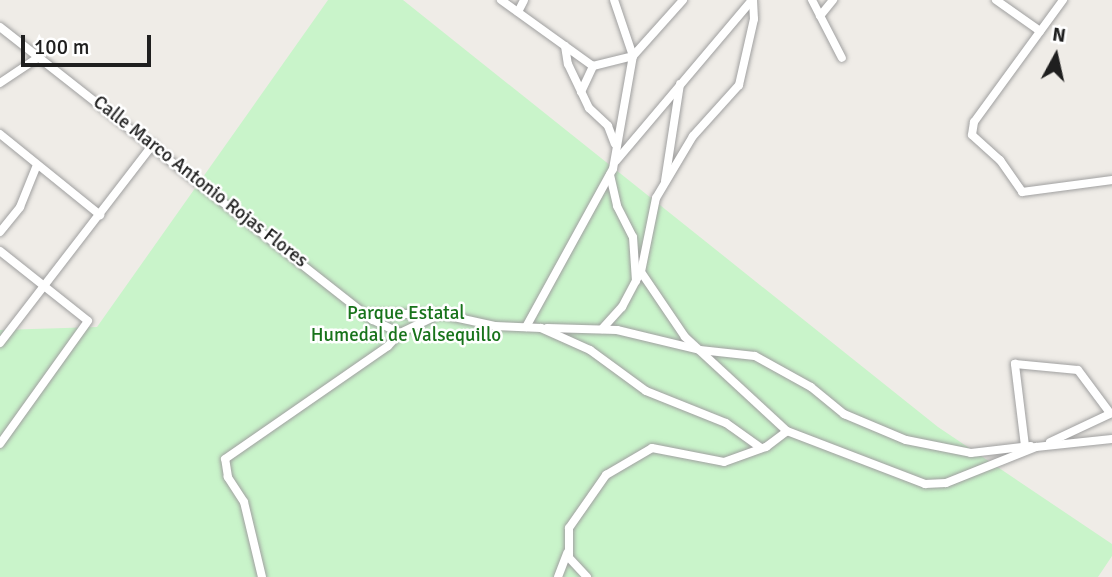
<!DOCTYPE html>
<style>
body{margin:0}
#map{position:relative;width:1112px;height:577px;overflow:hidden;background:#efece7;font-family:Signika,sans-serif}
div>[style]{position:absolute}
[style*='--x']{left:calc(var(--x)*1px);top:calc(var(--y)*1px);width:calc(var(--w)*1px);rotate:calc(var(--a)*1deg)}
.park>*{inset:0;background:#c9f4ca}
.roads{filter:drop-shadow(0 0 2px #a0a0a0) drop-shadow(0 0 2px #a0a0a0)}
.street>*{height:8px;margin:-4px;padding:0 4px;transform-origin:4px;border-radius:4px;background:#fff}
span{translate:-50% -50%;white-space:nowrap;text-align:center;line-height:1.15;-webkit-text-stroke:5px #fff;paint-order:stroke}
.street-label{font-size:19px;color:#1f1f1f}
.park-label{font-size:19px;color:#18731b}
.north{position:absolute;left:1021px;top:21px;width:70px;height:70px;-webkit-text-stroke:5px #fff;paint-order:stroke;rotate:8deg;font-size:19px;font-weight:700;line-height:28px;text-align:center;color:#1f1f1f}
.north::after{content:'';display:block;margin:auto;width:24px;height:32px;background:#1f1f1f;clip-path:polygon(50% 0,100% 100%,50% 72%,0 100%)}
.scale{position:absolute;left:21px;top:35px;width:130px;height:32px;box-sizing:border-box;border:4px solid #1f1f1f;border-top:0;padding-left:9px;font-size:21px;line-height:24px;white-space:nowrap;color:#1f1f1f;-webkit-text-stroke:5px #fff;paint-order:stroke}
</style>
<div id="map">
<div class="park">
<div style="clip-path:polygon(328px 0,403px 0,938px 427px,1112px 544px,1112px 556px,1098px 577px,0 577px,0 330px,97px 327px)"></div>
</div>
<div class="roads">
<div class="street">
<div style="--x:501;--y:0;--w:113;--a:35.7"></div>
<div style="--x:593;--y:66;--w:41;--a:-14"></div>
<div style="--x:633;--y:56;--w:75;--a:-48.2"></div>
<div style="--x:753;--y:0;--w:19;--a:87"></div>
<div style="--x:754;--y:19;--w:68;--a:102.8"></div>
<div style="--x:739;--y:85;--w:69;--a:132"></div>
<div style="--x:693;--y:136;--w:72;--a:120.8"></div>
<div style="--x:656;--y:198;--w:76;--a:101.5"></div>
<div style="--x:641;--y:272;--w:78;--a:55.9"></div>
<div style="--x:685;--y:337;--w:139;--a:42.7"></div>
<div style="--x:812;--y:0;--w:65;--a:62.7"></div>
<div style="--x:996;--y:0;--w:54;--a:35.2"></div>
<div style="--x:1063;--y:0;--w:151;--a:126.1"></div>
<div style="--x:974;--y:122;--w:13;--a:99"></div>
<div style="--x:972;--y:135;--w:38;--a:42"></div>
<div style="--x:1000;--y:160;--w:39;--a:55"></div>
<div style="--x:1022;--y:192;--w:91;--a:-7.6"></div>
<div style="--x:518;--y:12;--w:13;--a:-63"></div>
<div style="--x:820;--y:16;--w:21;--a:-51"></div>
<div style="--x:0;--y:27;--w:474;--a:38.2"></div>
<div style="--x:373;--y:320;--w:30;--a:26"></div>
<div style="--x:565;--y:46;--w:18;--a:81"></div>
<div style="--x:568;--y:64;--w:49;--a:64.5"></div>
<div style="--x:589;--y:108;--w:26;--a:43"></div>
<div style="--x:608;--y:126;--w:19;--a:69"></div>
<div style="--x:0;--y:83;--w:47;--a:-33.7"></div>
<div style="--x:581;--y:92;--w:29;--a:-65"></div>
<div style="--x:0;--y:134;--w:129;--a:39"></div>
<div style="--x:616;--y:161;--w:211;--a:-49.8"></div>
<div style="--x:610;--y:175;--w:32;--a:77"></div>
<div style="--x:617;--y:206;--w:35;--a:63"></div>
<div style="--x:633;--y:237;--w:44;--a:86.1"></div>
<div style="--x:665;--y:181;--w:98;--a:-81.2"></div>
<div style="--x:0;--y:232;--w:32;--a:-51"></div>
<div style="--x:20;--y:207;--w:45;--a:-68"></div>
<div style="--x:0;--y:251;--w:112;--a:38.5"></div>
<div style="--x:88;--y:321;--w:151;--a:125.6"></div>
<div style="--x:368;--y:314;--w:70;--a:0"></div>
<div style="--x:526;--y:327;--w:180;--a:-61.2"></div>
<div style="--x:613;--y:169;--w:115;--a:-80"></div>
<div style="--x:633;--y:56;--w:59;--a:-108.7"></div>
<div style="--x:547;--y:328;--w:70;--a:1.6"></div>
<div style="--x:617;--y:330;--w:85;--a:13.5"></div>
<div style="--x:700;--y:350;--w:55;--a:6.2"></div>
<div style="--x:755;--y:356;--w:64;--a:29"></div>
<div style="--x:811;--y:387;--w:43;--a:39.3"></div>
<div style="--x:844;--y:414;--w:67;--a:22.8"></div>
<div style="--x:906;--y:440;--w:66;--a:11.3"></div>
<div style="--x:971;--y:453;--w:60;--a:-6.7"></div>
<div style="--x:602;--y:329;--w:30;--a:-48"></div>
<div style="--x:622;--y:307;--w:34;--a:-62"></div>
<div style="--x:0;--y:343;--w:251;--a:-52.4"></div>
<div style="--x:1050;--y:442;--w:68;--a:-25.1"></div>
<div style="--x:1025;--y:446;--w:83;--a:-97"></div>
<div style="--x:1015;--y:364;--w:63;--a:5.4"></div>
<div style="--x:1078;--y:370;--w:54;--a:53.3"></div>
<div style="--x:262;--y:577;--w:77;--a:-103.5"></div>
<div style="--x:244;--y:502;--w:30;--a:-123"></div>
<div style="--x:228;--y:477;--w:18;--a:-99"></div>
<div style="--x:225;--y:459;--w:198;--a:-34.7"></div>
<div style="--x:388;--y:346;--w:18;--a:-47"></div>
<div style="--x:400;--y:333;--w:44;--a:-25.4"></div>
<div style="--x:440;--y:314;--w:56;--a:12.3"></div>
<div style="--x:495;--y:326;--w:46;--a:2.5"></div>
<div style="--x:541;--y:328;--w:54;--a:24.2"></div>
<div style="--x:590;--y:350;--w:69;--a:36.2"></div>
<div style="--x:646;--y:391;--w:86;--a:21.8"></div>
<div style="--x:726;--y:423;--w:43;--a:35.5"></div>
<div style="--x:558;--y:577;--w:26;--a:-69"></div>
<div style="--x:587;--y:577;--w:26;--a:-133"></div>
<div style="--x:569;--y:558;--w:30;--a:-90"></div>
<div style="--x:569;--y:528;--w:65;--a:-55.1"></div>
<div style="--x:606;--y:475;--w:53;--a:-30.4"></div>
<div style="--x:652;--y:448;--w:73;--a:11"></div>
<div style="--x:724;--y:462;--w:45;--a:-19.7"></div>
<div style="--x:766;--y:447;--w:26;--a:-37"></div>
<div style="--x:787;--y:431;--w:148;--a:21"></div>
<div style="--x:925;--y:484;--w:21;--a:-3"></div>
<div style="--x:946;--y:483;--w:97;--a:-21.8"></div>
<div style="--x:1036;--y:447;--w:76;--a:-6"></div>
</div>
</div>
<div class="street-label">
<span style="left:200px;top:182px;rotate:38deg">Calle Marco Antonio Rojas Flores</span>
</div>
<div class="park-label">
<span style="left:406px;top:325px">Parque Estatal<br>Humedal de Valsequillo</span>
</div>
<div class="north">N</div>
<div class="scale">100 m</div>
</div>
